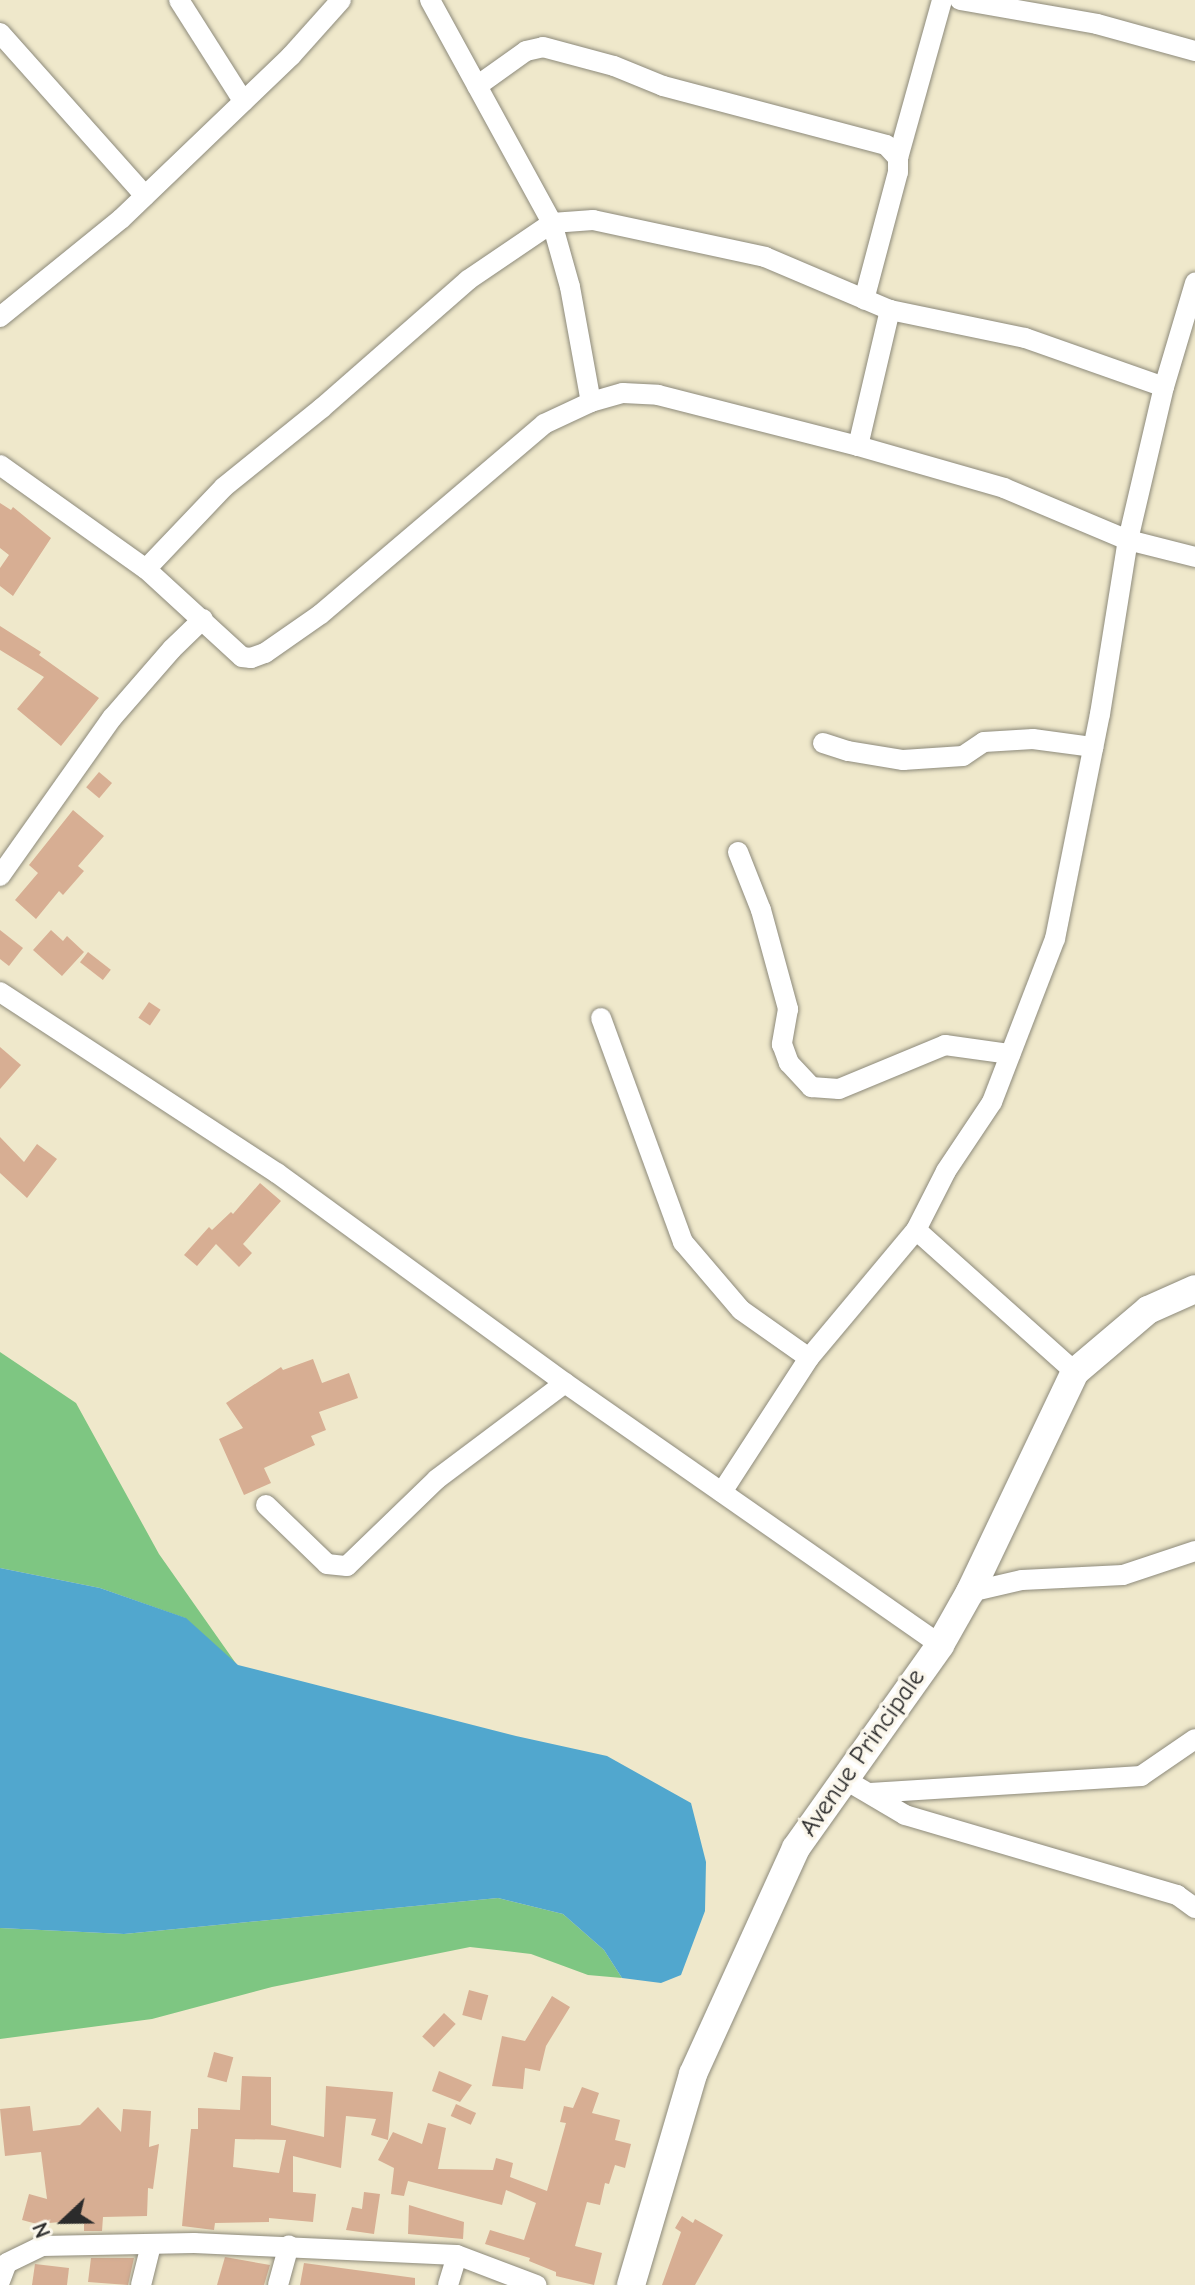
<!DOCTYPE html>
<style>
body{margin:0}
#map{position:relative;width:1195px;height:2285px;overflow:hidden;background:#efe8cb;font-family:"Comic Neue",sans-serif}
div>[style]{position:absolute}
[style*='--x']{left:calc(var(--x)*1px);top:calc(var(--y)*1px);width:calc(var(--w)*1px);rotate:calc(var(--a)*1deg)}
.green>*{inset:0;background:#7ec682}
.water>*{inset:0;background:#51a7ce}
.building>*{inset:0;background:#d7ae93;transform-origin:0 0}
.roads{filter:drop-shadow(0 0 2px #8d8a7b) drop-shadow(0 0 2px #8d8a7b)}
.street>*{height:20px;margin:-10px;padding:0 10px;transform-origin:10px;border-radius:10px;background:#fff}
.secondary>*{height:28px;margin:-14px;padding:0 14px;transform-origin:14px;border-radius:14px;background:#fff}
span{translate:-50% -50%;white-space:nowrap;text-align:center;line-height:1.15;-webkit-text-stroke:7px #fbf7ec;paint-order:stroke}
.street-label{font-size:26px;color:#2b2b2b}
.north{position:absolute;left:24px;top:2181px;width:80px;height:80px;-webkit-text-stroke:6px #fbf7ec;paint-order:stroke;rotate:248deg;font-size:22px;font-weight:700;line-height:32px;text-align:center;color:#2b2b2b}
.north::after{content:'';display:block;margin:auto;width:28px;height:36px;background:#2b2b2b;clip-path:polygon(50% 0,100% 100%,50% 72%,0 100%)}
</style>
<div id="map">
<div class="green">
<div style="clip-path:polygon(0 1352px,76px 1403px,159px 1554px,237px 1665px,185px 1618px,100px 1588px,0 1568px)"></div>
<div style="clip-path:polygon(498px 1898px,563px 1914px,604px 1950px,622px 1978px,588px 1975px,531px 1954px,470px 1947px,272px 1987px,152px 2019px,0 2039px,0 1928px,124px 1934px)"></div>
</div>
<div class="water">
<div style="clip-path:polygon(0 1568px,100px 1588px,186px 1618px,238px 1665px,516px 1736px,607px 1756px,691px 1803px,706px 1862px,705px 1911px,681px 1975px,661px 1983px,622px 1978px,604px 1950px,563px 1914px,498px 1898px,124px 1934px,0 1928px)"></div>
</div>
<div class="building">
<div style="clip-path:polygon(0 503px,11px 510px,13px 507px,51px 538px,13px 596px,0 586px,0 568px,9px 555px,0 548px)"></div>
<div style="clip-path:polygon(0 626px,41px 652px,39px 655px,99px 698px,61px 746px,17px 709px,44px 677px,0 650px)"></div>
<div style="left:99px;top:772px;width:17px;height:20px;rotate:40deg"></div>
<div style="clip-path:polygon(73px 810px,104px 836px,78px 866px,84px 871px,63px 895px,59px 891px,36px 919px,15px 900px,38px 873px,29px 865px)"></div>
<div style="clip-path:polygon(0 930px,23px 948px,9px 966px,0 959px)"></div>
<div style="clip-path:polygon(51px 930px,63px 941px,67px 936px,84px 952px,62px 976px,33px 950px)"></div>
<div style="left:88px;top:952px;width:29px;height:13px;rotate:38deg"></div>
<div style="left:149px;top:1002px;width:14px;height:19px;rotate:34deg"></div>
<div style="clip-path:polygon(0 1047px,21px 1065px,0 1089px)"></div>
<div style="clip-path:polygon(0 1137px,24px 1162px,37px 1144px,57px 1159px,27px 1198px,0 1173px)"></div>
<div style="clip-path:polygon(260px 1183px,281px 1201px,243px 1244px,252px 1253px,239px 1267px,216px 1244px,197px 1266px,184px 1255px,209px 1227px,212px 1230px,231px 1212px,233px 1214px)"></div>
<div style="clip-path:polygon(313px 1359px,322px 1383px,349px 1373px,358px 1398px,319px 1412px,326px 1430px,311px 1436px,315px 1445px,264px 1468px,271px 1483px,244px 1495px,219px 1439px,243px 1428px,226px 1403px,281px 1367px,283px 1370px)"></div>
<div style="left:469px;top:1990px;width:20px;height:26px;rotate:15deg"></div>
<div style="clip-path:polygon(552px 1996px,570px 2007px,546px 2046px,540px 2071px,525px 2068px,523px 2089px,492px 2086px,502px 2036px,525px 2041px)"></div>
<div style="left:444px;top:2013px;width:16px;height:32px;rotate:43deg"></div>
<div style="left:214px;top:2052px;width:20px;height:26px;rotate:15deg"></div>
<div style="clip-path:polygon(439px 2071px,472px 2085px,460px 2102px,432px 2091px)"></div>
<div style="clip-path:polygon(evenodd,242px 2076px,271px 2077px,271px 2125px,324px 2137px,326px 2086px,393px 2092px,388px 2140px,371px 2135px,376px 2119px,346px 2116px,341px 2168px,293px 2156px,293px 2192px,316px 2194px,313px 2222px,269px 2218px,269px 2222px,215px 2223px,214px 2230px,182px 2226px,191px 2129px,198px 2129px,198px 2108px,240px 2110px,242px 2076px,235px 2139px,286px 2140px,279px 2173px,233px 2167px,235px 2139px)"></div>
<div style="clip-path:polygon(582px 2087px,599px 2093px,592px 2113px,620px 2120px,615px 2140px,631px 2144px,625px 2168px,615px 2165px,609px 2184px,605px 2183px,600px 2205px,587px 2202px,575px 2246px,602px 2253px,594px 2285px,556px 2276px,556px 2272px,529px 2261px,530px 2258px,485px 2244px,490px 2230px,524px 2240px,536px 2203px,506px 2190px,502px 2205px,408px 2181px,404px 2196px,391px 2194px,394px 2168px,378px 2160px,393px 2132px,422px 2144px,428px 2123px,446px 2128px,438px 2169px,493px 2170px,496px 2158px,513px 2163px,510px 2177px,547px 2191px,566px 2123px,560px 2122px,564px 2106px,573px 2108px)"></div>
<div style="left:456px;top:2104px;width:22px;height:13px;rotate:24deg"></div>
<div style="clip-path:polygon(30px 2106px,33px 2131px,80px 2125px,98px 2107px,121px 2132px,123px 2109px,151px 2111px,149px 2147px,159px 2144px,153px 2189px,148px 2188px,147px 2216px,103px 2217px,102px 2231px,84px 2231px,84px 2220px,37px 2224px,22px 2220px,29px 2194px,47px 2199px,41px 2152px,5px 2156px,0 2109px)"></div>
<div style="clip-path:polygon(364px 2192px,380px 2194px,374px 2234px,346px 2230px,352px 2207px,362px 2209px)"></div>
<div style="clip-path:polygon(409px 2205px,464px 2222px,463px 2239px,408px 2234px)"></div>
<div style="clip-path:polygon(682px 2216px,693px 2223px,695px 2219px,723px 2235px,695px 2285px,662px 2285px,681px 2232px,675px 2228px)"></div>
<div style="clip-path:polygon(225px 2257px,270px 2265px,264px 2285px,217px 2285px)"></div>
<div style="clip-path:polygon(91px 2258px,134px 2258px,128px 2285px,88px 2282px)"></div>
<div style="clip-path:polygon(304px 2263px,415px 2278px,415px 2285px,300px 2285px)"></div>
<div style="clip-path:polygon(35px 2264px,69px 2268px,67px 2285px,32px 2285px)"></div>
</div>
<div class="roads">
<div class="street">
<div style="--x:179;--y:0;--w:120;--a:57.6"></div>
<div style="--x:430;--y:0;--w:254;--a:61.3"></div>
<div style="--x:552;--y:223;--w:66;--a:74.3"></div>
<div style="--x:570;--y:287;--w:117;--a:79.7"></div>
<div style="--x:960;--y:0;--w:139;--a:9.9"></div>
<div style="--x:1097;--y:24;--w:102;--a:15.4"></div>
<div style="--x:0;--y:33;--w:218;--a:48.3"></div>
<div style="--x:477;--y:86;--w:60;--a:-35.5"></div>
<div style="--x:526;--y:51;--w:17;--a:-13"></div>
<div style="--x:543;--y:47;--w:73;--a:15"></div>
<div style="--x:614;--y:66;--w:53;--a:22.2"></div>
<div style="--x:663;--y:86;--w:231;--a:14.8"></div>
<div style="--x:886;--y:145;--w:18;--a:47"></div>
<div style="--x:898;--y:158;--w:14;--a:90"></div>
<div style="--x:898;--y:172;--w:132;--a:104.9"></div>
<div style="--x:898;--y:158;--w:164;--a:-74.4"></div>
<div style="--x:0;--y:317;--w:156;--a:-39"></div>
<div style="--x:121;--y:219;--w:236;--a:-43.8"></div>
<div style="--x:291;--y:56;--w:75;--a:-48.2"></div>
<div style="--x:858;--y:446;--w:140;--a:-76.8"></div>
<div style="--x:0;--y:465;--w:179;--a:35.5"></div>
<div style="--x:146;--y:569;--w:130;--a:42.5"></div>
<div style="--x:242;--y:657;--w:9;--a:6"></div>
<div style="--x:251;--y:658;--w:15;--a:-20"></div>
<div style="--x:265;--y:653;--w:68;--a:-34.9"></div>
<div style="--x:321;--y:614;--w:293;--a:-40.4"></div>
<div style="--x:544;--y:424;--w:52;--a:-25.1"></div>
<div style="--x:591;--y:402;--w:33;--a:-16"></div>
<div style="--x:623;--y:393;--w:35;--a:3"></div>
<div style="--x:658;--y:395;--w:206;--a:14.3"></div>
<div style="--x:858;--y:446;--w:152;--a:16"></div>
<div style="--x:1004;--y:488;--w:134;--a:22.8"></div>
<div style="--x:1128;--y:540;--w:69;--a:14.2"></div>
<div style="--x:146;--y:569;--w:113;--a:-46.4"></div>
<div style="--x:224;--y:487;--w:126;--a:-38.9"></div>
<div style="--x:322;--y:408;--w:194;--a:-41.2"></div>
<div style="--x:468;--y:280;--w:102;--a:-34.2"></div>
<div style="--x:552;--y:223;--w:41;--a:-4.2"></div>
<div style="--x:593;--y:220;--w:176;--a:12.1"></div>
<div style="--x:765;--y:257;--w:136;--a:23"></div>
<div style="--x:890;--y:310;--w:138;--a:11.7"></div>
<div style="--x:1025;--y:338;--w:147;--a:19.4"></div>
<div style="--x:823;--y:743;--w:26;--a:18"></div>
<div style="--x:848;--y:751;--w:56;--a:9.3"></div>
<div style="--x:903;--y:760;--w:60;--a:-3.8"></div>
<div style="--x:963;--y:756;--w:25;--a:-34"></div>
<div style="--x:984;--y:742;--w:49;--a:-3.5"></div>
<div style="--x:1033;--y:739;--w:61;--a:7.6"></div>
<div style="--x:738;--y:852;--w:62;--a:68.4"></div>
<div style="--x:761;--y:910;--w:103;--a:74.7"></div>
<div style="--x:788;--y:1009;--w:36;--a:100"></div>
<div style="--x:782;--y:1044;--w:20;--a:70"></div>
<div style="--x:789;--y:1063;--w:33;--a:47"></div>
<div style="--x:811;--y:1087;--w:28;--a:4"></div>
<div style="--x:839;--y:1089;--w:115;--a:-22.5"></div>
<div style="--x:945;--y:1045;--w:66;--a:7.9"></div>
<div style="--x:0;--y:876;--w:194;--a:-54.7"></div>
<div style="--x:112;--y:718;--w:91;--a:-49"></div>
<div style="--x:172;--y:649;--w:43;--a:-44.1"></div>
<div style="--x:0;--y:992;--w:331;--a:33.2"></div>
<div style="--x:277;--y:1173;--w:356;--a:36.1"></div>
<div style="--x:565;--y:1383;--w:457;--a:34.9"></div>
<div style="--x:601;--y:1018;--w:239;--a:69.9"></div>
<div style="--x:683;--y:1242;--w:89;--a:49.5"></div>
<div style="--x:741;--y:1310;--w:83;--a:35.2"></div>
<div style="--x:1075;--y:1372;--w:213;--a:-138.2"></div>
<div style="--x:916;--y:1230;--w:66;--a:-63"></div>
<div style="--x:946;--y:1171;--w:83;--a:-56.3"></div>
<div style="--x:992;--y:1102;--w:175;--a:-68.9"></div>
<div style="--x:1055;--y:939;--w:229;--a:-78.7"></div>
<div style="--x:1100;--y:714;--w:176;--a:-80.9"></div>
<div style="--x:1128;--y:540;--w:157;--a:-76.8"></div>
<div style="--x:1164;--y:387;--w:109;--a:-73.4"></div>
<div style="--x:722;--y:1492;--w:160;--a:-57"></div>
<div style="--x:809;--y:1358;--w:167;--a:-50.1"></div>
<div style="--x:266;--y:1505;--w:85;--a:44"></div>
<div style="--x:327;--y:1564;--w:20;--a:6"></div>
<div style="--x:347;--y:1566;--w:125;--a:-44"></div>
<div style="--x:437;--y:1479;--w:160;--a:-36.9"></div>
<div style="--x:970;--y:1592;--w:53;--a:-13"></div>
<div style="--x:1022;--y:1580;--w:101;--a:-2.8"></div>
<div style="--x:1123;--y:1575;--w:76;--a:-18.4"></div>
<div style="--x:844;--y:1779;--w:71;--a:30.5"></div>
<div style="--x:905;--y:1815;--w:284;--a:16.4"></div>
<div style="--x:1177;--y:1895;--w:22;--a:36"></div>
<div style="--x:870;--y:1793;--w:272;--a:-3.6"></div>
<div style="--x:1141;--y:1776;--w:65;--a:-34.4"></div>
<div style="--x:0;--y:2281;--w:19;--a:-69"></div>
<div style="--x:7;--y:2263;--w:39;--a:-26"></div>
<div style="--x:42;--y:2246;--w:152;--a:-1.1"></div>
<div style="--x:194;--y:2243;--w:263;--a:2.6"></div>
<div style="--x:457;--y:2255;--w:85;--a:20.8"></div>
<div style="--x:141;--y:2285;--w:41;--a:-76"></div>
<div style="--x:278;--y:2285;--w:41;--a:-74.6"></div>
<div style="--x:448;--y:2285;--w:31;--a:-73"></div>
</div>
<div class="secondary">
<div style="--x:631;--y:2285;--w:220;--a:-73.6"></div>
<div style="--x:693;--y:2074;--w:248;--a:-65.5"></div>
<div style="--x:796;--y:1848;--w:249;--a:-54.6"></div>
<div style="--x:940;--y:1645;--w:61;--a:-60.5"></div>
<div style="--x:970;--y:1592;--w:244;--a:-64.5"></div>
<div style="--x:1075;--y:1372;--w:96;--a:-40.3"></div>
<div style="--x:1148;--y:1310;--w:51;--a:-24.1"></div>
</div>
</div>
<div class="street-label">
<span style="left:863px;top:1753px;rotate:-55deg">Avenue Principale</span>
</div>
<div class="north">N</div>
</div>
